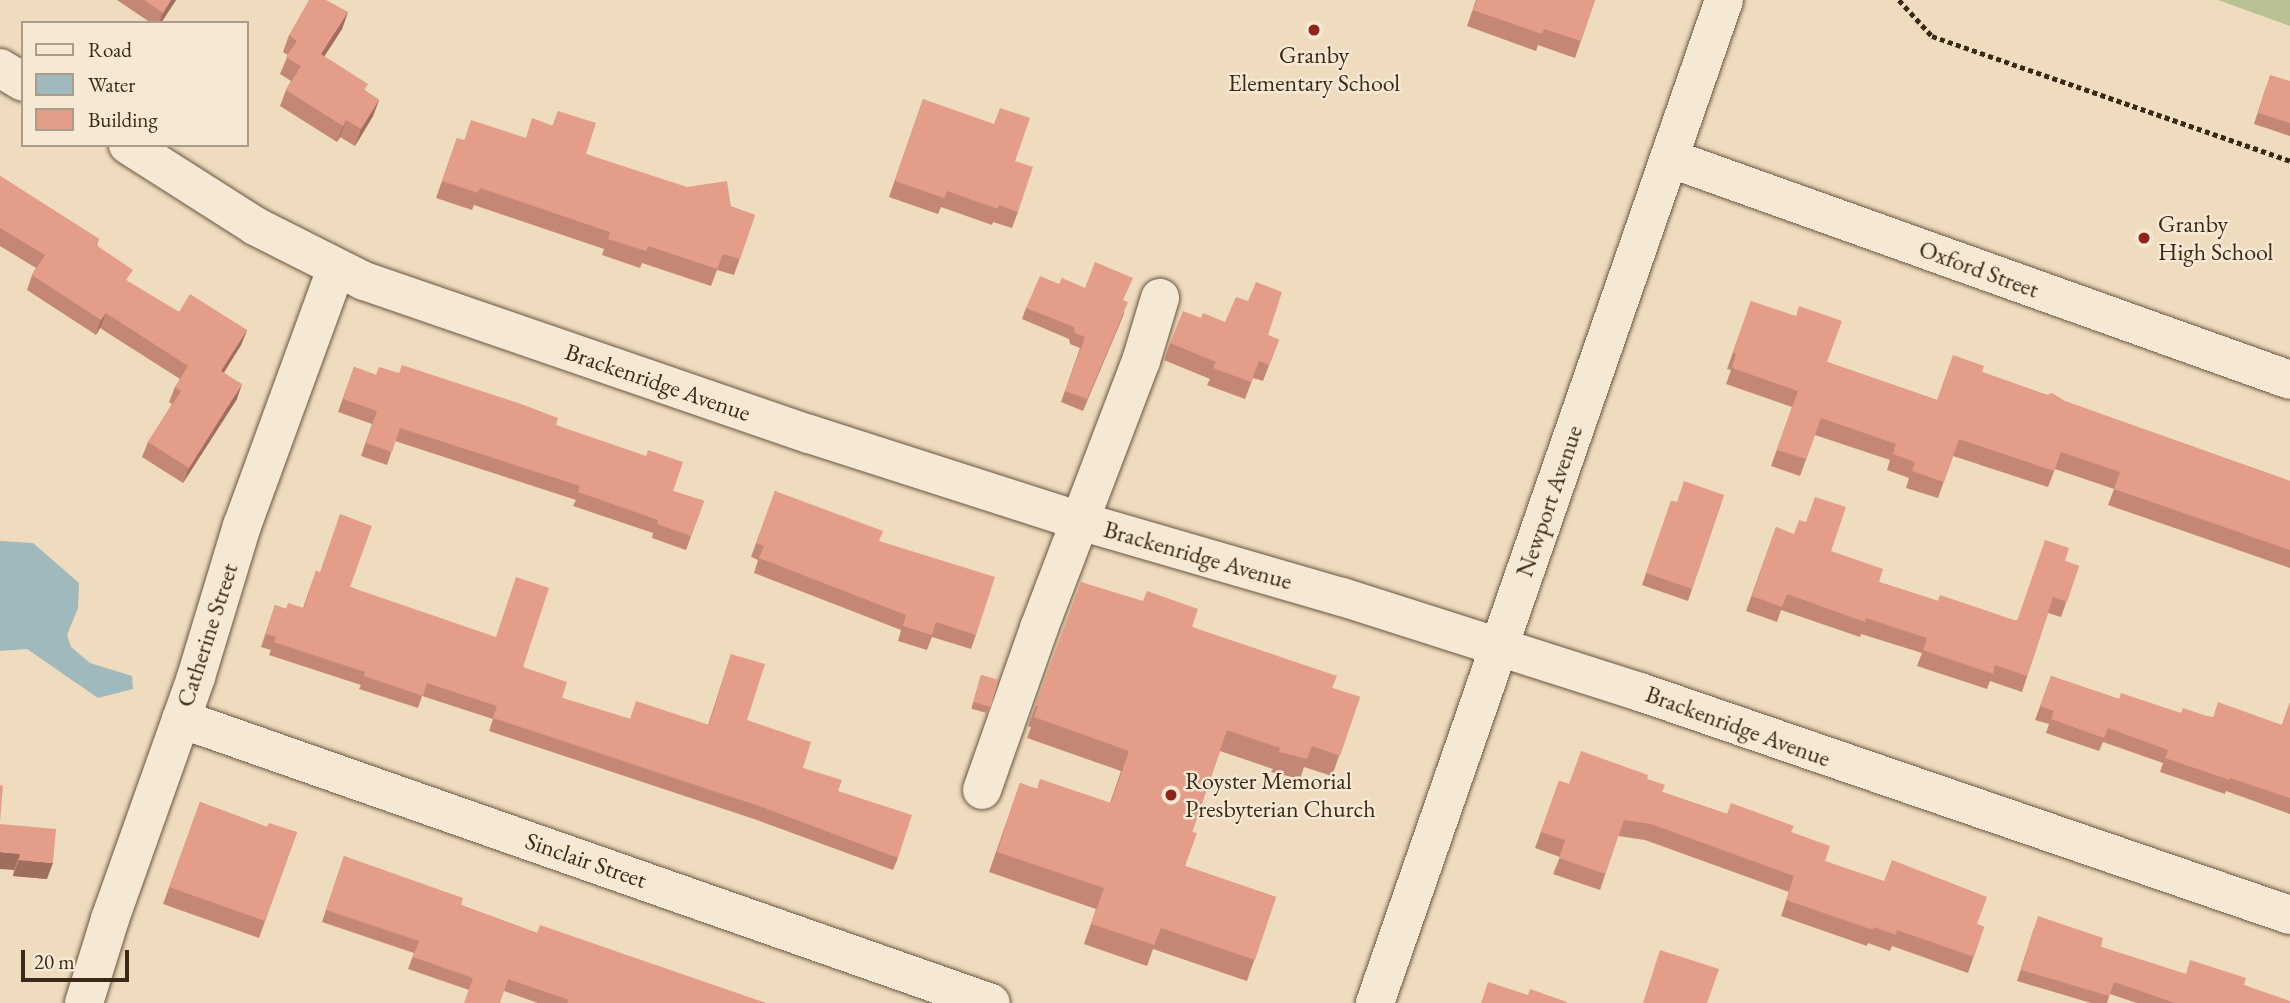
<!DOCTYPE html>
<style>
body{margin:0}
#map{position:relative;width:2290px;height:1003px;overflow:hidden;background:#efdcbe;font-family:"EB Garamond",serif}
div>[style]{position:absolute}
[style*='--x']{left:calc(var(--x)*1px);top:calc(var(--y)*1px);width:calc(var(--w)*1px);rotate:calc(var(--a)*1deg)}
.green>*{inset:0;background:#b9c092}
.water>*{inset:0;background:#9fb9bc}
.path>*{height:4.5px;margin-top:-2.25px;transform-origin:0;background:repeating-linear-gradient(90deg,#3b2917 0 5px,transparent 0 8.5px)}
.roads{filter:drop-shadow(0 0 2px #685641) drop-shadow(0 0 2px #685641)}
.minor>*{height:38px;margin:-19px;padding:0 19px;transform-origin:19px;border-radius:19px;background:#f5e8d5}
.wall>*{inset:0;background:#c48775;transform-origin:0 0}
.shaded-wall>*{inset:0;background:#a06e5f}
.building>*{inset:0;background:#e49d88;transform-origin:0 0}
.dots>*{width:19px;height:19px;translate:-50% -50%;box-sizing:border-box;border:4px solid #f5e8d5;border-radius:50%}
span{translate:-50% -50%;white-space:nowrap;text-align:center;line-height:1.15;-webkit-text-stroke:5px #f5e8d5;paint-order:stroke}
.poi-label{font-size:24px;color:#3b2917}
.left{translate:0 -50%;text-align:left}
.street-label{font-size:24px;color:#3b2917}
.legend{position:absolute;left:21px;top:21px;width:228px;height:126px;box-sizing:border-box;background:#f5e8d5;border:2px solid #ab9c89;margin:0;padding:9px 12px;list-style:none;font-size:21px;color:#3b2917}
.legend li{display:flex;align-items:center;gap:14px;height:35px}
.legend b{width:35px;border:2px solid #ab9c89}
.scale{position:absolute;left:21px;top:950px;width:108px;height:32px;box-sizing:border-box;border:4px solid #3b2917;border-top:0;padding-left:9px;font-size:21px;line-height:24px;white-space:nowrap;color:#3b2917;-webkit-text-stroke:5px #f5e8d5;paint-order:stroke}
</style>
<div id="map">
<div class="green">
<div style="clip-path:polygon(2218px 0,2290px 0,2290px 26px)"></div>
</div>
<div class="water">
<div style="clip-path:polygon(0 541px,33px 543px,79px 583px,78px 608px,67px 635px,71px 647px,90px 663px,132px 676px,133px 689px,98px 698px,27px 649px,0 651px)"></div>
</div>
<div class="path">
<div style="--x:1899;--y:0;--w:49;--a:47.5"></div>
<div style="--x:1932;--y:36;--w:379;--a:19.2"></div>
</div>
<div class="roads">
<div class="minor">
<div style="--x:0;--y:68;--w:27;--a:31"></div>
<div style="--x:128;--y:145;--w:151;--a:32.5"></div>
<div style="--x:255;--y:226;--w:122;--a:26.8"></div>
<div style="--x:364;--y:281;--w:471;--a:19"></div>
<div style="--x:809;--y:434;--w:285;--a:17.8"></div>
<div style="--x:1080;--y:521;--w:273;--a:16.2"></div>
<div style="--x:1342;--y:597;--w:313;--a:17.7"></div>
<div style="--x:1640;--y:692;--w:687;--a:18.94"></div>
<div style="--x:1669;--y:158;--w:659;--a:19.67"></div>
<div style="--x:181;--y:719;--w:858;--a:19.32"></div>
<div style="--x:982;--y:790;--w:172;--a:-70.6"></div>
<div style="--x:1039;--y:628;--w:286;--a:-69.1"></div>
<div style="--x:1141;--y:361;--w:66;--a:-73.2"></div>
<div style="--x:84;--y:1003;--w:88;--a:-72.8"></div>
<div style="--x:110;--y:919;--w:257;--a:-70.4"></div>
<div style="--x:196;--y:677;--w:158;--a:-73.1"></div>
<div style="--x:242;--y:526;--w:274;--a:-69.9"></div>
<div style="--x:1375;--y:1003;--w:1062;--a:-70.81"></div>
</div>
</div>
<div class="wall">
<div style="clip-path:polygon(117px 0,176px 0,161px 23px,151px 23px)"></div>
<div style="clip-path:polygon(1476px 0,1595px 0,1575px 58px,1538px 45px,1536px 51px,1467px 26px)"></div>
<div style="clip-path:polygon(348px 12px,342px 29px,324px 56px,366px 91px,379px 100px,373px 116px,355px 146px,340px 137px,337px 142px,280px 106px,286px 90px,291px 81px,280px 74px,288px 55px,283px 52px,289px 35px)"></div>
<div style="clip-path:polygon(2290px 81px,2290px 136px,2254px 124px,2266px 87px)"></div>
<div style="clip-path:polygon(923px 99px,1015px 161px,1018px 212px,1012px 228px,993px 222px,992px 225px,941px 207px,938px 214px,889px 197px)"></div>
<div style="clip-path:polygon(558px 111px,586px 154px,755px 215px,734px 275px,717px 270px,711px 286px,642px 263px,640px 268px,602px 255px,604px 249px,474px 205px,472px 210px,436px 198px,457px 138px,463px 140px,526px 138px,553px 125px)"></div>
<div style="clip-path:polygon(0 176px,99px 239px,97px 245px,128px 282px,179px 312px,247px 330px,241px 345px,224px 373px,237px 399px,183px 483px,142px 457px,148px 442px,172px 404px,169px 402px,175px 387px,180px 379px,100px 328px,96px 335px,27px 290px,32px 275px,36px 268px,0 246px)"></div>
<div style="clip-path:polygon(1085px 288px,1124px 301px,1124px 314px,1083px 411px,1061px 402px,1080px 348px,1070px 344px,1069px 339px,1022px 319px,1026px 308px)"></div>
<div style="clip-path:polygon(1751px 301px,1827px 362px,1937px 400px,1982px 372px,2290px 481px,2290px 568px,2108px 505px,2114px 489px,2055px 469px,2048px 487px,1953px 456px,1938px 498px,1906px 488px,1909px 478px,1887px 470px,1890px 460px,1815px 435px,1800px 476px,1771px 466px,1792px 407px,1726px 384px,1731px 370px,1727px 369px)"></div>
<div style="clip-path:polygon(1201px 318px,1268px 335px,1279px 340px,1263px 381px,1253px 378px,1245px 399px,1207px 385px,1210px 379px,1164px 360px,1170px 343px)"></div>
<div style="clip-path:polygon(354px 367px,376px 375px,556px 425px,673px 491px,704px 501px,686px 550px,652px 538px,653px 533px,573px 506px,576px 500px,395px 441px,387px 465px,361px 456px,372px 424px,338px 412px)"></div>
<div style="clip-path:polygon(775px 491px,879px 541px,976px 635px,971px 649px,932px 637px,927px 650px,898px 641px,901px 630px,754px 573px,758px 560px,751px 557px)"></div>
<div style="clip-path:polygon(1724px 495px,1688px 601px,1642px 585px,1671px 501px,1677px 502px)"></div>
<div style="clip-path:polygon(1776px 527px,1831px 551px,1879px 582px,1938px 601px,2016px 621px,2065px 561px,2079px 566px,2061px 617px,2048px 613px,2022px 692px,1990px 681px,1987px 689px,1917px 666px,1922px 653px,1861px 634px,1860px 637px,1781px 610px,1777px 622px,1746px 611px)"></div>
<div style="clip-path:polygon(316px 571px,523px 667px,562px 698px,630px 719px,708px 725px,731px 654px,747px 720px,803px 768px,838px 791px,898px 858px,893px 870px,757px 820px,489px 731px,493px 719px,422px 696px,418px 708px,359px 689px,361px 685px,269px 655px,271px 650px,261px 647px,275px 605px,286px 609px,303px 608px)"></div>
<div style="clip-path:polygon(1081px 582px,1192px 627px,1332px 688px,1360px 697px,1332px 776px,1304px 767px,1300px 779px,1271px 772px,1273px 769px,1220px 751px,1192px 832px,1185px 866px,1276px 897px,1247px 981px,1153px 949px,1147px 966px,1084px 944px,1096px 909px,989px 872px,1020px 783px,1037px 789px,1110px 803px,1121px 771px,1027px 738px,1031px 727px,1028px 726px)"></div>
<div style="left:981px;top:675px;width:18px;height:35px;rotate:16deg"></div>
<div style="clip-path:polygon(2051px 676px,2119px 699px,2181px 713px,2212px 717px,2282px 725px,2290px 702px,2290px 814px,2226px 791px,2225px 794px,2160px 772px,2163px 763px,2103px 742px,2099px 751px,2046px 733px,2049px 724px,2035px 720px)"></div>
<div style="clip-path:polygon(1647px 779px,1662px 792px,1727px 814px,1791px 832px,1825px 861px,1984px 927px,1968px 973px,1892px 946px,1890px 951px,1868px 943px,1867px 946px,1781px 916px,1789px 892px,1645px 840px,1618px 836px,1600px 890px,1553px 874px,1560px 857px,1535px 848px,1559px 781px,1569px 784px)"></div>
<div style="clip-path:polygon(200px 802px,267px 827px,297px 832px,259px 938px,163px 904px)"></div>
<div style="clip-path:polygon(0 824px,47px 879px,13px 876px,14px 870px)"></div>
<div style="clip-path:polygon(344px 856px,461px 905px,537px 933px,766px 1003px,538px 1003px,504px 991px,469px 990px,408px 969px,414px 953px,322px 922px)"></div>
<div style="clip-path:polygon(2034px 928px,2101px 947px,2185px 974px,2244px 985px,2290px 1003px,2137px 1003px,2110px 994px,2107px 1003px,2091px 1003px,2017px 981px)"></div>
</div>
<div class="shaded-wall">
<div style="clip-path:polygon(171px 0,176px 0,161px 23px,159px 23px,163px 13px)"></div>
<div style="clip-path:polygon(348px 12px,342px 29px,315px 71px,321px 54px)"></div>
<div style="clip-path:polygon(379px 100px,373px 116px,355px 146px,361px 129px)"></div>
<div style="clip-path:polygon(346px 120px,340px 137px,337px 142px,343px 126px)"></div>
<div style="clip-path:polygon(106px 313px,100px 328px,96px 335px,101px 320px)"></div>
<div style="clip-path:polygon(247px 330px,241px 345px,215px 386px,221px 371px)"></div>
<div style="clip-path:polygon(242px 384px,237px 399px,183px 483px,189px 468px)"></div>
<div style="clip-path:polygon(0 852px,20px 854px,14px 870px,0 869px)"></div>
<div style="clip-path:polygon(19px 860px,53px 863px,47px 879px,13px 876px)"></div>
</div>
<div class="building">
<div style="clip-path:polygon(144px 0,171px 0,163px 13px)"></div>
<div style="clip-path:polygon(309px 0,326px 0,348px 12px,321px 54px,368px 84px,364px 90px,379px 100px,361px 129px,346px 120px,343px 126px,286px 90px,301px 66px,286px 57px,297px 41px,289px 35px)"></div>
<div style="clip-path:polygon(1477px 0,1595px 0,1581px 41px,1544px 29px,1542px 34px,1473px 10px)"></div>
<div style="clip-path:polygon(2270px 75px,2290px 81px,2290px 123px,2258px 113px)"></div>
<div style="clip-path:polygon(923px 99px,994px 124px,1000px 108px,1030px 118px,1015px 161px,1033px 167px,1018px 212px,999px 205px,998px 209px,947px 191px,944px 198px,895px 181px)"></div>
<div style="clip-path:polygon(558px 111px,596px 123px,586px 154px,687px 187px,727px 181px,731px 207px,755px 215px,740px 259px,723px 254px,717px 269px,648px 246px,646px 251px,608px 239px,610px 232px,480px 188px,478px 193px,442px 181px,457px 138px,464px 141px,471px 120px,526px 138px,532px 118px,553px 126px)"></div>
<div style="clip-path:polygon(0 176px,99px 239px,96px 245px,133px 270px,126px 280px,179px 312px,190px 294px,247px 330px,221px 371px,242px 384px,189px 468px,148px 442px,181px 391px,175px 387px,188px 366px,106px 313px,101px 320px,32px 275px,45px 255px,0 228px)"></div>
<div style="clip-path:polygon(1095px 262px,1133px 278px,1123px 300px,1128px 302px,1087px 399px,1065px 391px,1085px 337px,1075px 333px,1074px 327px,1026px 308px,1040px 276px,1059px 284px,1062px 278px,1085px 288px)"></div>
<div style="clip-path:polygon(1256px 282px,1282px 292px,1268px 335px,1279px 340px,1269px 365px,1259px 361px,1251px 382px,1213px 368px,1216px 362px,1170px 343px,1183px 311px,1201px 318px,1203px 313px,1225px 322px,1236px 297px,1248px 301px)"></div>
<div style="clip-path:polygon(1751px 301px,1796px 316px,1799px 306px,1842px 321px,1827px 362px,1937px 400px,1953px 355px,1984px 366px,1982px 372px,2046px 395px,2052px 393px,2065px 401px,2290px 481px,2290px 550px,2114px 489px,2120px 472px,2061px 452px,2054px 471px,1959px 439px,1944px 482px,1912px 471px,1915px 462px,1893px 454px,1896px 444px,1821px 418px,1806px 459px,1777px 450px,1798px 391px,1732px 368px,1736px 354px,1733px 352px)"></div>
<div style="clip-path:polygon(402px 365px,521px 404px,558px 418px,556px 425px,646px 456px,648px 450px,683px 462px,673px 491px,704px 501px,691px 536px,657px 524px,658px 520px,578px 492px,580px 486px,400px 428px,392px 452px,366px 443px,377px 411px,343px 399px,354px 367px,376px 375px,379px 367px,399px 373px)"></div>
<div style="clip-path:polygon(1684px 481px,1724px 495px,1692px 589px,1646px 573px,1671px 501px,1677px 502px)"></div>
<div style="clip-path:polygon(775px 491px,883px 531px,879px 541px,995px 577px,976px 635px,936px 622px,932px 635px,903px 626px,906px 615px,759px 558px,764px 546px,756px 543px)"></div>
<div style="clip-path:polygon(1815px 497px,1846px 507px,1831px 551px,1883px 569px,1879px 582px,1938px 601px,1940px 595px,2017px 621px,2045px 540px,2069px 548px,2065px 561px,2079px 566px,2067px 602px,2053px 597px,2027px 676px,1995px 665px,1993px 674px,1923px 650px,1927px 638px,1866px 618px,1865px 622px,1787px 594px,1782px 607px,1752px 596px,1776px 527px,1794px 534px,1799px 520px,1806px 522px)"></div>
<div style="clip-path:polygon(340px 514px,372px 526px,350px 587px,496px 637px,516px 577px,549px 588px,523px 667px,567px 682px,562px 698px,630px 719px,636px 701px,709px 725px,731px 654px,765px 664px,747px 720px,811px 742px,803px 768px,842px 780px,838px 791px,912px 815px,898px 858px,762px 807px,493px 718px,497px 706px,427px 683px,423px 696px,364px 676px,365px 672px,274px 642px,276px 637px,266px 634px,275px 605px,286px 609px,288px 603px,304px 608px,316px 571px,320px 572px)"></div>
<div style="clip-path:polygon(1081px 582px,1143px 601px,1147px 591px,1198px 609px,1192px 627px,1337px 676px,1332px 688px,1360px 697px,1340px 756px,1312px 746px,1307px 759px,1279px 752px,1280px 748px,1227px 730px,1192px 832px,1197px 833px,1185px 866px,1276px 897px,1255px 960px,1161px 928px,1154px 945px,1091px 924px,1104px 888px,997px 852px,1020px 783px,1037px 789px,1040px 779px,1111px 803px,1129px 751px,1034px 717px,1038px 706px,1035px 705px)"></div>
<div style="left:981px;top:675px;width:18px;height:28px;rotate:16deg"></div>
<div style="clip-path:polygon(2051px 676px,2119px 699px,2121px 693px,2181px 713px,2183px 708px,2213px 718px,2218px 702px,2282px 725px,2290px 702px,2290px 798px,2230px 778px,2230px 780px,2165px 758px,2168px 750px,2108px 728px,2104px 738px,2051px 719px,2054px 711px,2040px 706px)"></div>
<div style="clip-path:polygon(1581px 751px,1648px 775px,1647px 779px,1665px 785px,1662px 792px,1727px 814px,1731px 803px,1794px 826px,1791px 832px,1830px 846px,1825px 861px,1884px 881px,1892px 860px,1987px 897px,1977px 924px,1984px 927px,1974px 957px,1897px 930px,1896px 935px,1874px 927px,1873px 930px,1786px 900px,1794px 876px,1651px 824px,1624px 820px,1605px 874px,1559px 858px,1565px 840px,1541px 832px,1559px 781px,1569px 784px)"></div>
<div style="clip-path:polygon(0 785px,3px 786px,0 822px)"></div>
<div style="clip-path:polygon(200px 802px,267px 827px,269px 823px,297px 832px,265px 921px,169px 887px)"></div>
<div style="clip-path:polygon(0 824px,56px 829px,53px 863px,19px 860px,20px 854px,0 852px)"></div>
<div style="clip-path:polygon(344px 856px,463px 898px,461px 905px,537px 933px,540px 925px,766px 1003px,567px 1003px,569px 1000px,508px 979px,500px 1003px,464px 1003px,473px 978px,413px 957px,419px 941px,326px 910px)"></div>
<div style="clip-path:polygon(2038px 916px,2103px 938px,2101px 947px,2161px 966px,2186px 974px,2190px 960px,2246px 978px,2244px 985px,2290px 1001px,2290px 1003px,2175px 1003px,2114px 982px,2109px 996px,2021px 970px)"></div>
<div style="clip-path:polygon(1660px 950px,1719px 969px,1707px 1003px,1643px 1003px)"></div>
<div style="clip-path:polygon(1488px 982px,1528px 995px,1530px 989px,1567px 1002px,1566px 1003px,1481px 1003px)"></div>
</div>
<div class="dots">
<div style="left:1314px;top:30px;background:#8f2418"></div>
<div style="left:2144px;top:238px;background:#8f2418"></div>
<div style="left:1171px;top:795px;background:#8f2418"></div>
</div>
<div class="poi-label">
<span style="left:1314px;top:69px">Granby<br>Elementary School</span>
<span class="left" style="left:2158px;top:238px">Granby<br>High School</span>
<span class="left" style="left:1185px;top:795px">Royster Memorial<br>Presbyterian Church</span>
</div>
<div class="street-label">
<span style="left:1979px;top:269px;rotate:20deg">Oxford Street</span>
<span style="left:658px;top:382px;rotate:19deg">Brackenridge Avenue</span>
<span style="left:1549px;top:501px;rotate:-71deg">Newport Avenue</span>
<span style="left:1198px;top:555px;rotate:16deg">Brackenridge Avenue</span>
<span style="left:207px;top:635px;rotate:-72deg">Catherine Street</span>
<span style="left:1738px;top:726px;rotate:20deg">Brackenridge Avenue</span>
<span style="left:586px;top:860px;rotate:19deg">Sinclair Street</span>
</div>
<ul class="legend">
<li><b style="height:9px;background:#f5e8d5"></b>Road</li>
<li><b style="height:19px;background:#9fb9bc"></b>Water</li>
<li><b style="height:19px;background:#e49d88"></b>Building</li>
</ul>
<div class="scale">20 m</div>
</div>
